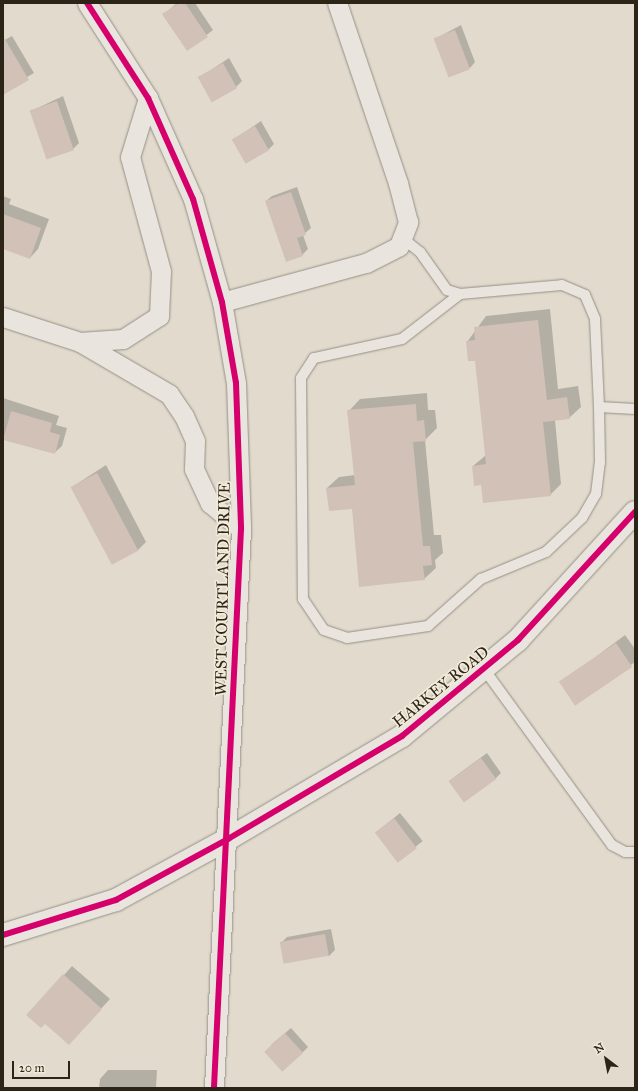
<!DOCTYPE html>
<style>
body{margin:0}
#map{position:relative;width:638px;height:1091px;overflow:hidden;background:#e2dbcd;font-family:"IM FELL Great Primer",serif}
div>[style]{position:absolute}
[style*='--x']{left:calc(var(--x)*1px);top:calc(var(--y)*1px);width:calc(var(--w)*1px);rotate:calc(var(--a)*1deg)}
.shadow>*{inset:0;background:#0003;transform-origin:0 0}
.building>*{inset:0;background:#d2c1b7;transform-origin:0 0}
.roads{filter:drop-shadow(0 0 1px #948f86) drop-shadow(0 0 1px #948f86)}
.service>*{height:10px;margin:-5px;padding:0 5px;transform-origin:5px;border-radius:5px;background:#e9e5de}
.minor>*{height:19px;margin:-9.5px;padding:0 9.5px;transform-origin:9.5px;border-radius:9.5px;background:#e9e5de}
.tertiary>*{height:22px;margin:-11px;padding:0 11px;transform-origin:11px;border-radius:11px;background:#e9e5de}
.cycleway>*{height:6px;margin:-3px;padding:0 3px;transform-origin:3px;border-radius:3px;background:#d6006c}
span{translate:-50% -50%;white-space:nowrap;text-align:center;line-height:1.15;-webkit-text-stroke:3.5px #f2ead9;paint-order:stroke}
.street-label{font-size:16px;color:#2d2418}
.frame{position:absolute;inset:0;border:4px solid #2d2418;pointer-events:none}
.north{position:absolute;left:586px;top:1039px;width:40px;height:40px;-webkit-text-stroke:3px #f2ead9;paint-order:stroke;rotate:328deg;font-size:11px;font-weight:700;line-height:16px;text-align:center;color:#2d2418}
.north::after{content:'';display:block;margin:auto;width:14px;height:18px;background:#2d2418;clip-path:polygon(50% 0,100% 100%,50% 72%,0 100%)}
.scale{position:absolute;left:12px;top:1061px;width:58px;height:18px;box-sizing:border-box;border:2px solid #2d2418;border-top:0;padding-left:5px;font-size:12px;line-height:14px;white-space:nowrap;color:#2d2418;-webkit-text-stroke:3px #f2ead9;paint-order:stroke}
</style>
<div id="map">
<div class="shadow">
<div style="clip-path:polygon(177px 3px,195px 3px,213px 30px,187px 50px,163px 15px)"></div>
<div style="clip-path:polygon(461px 25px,475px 62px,470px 68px,435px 39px)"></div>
<div style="clip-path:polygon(12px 36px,34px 73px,3px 91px,3px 41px)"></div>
<div style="clip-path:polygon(229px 58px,242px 81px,236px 87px,199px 78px)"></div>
<div style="clip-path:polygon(63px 96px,79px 143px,73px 149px,31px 111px)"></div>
<div style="clip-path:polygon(261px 121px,274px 144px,268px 150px,233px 140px)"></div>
<div style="clip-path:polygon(297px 187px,311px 228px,303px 235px,308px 249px,302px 255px,266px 201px,272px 196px)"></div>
<div style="clip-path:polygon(3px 196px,11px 199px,9px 204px,49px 219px,38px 249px,30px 258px,3px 248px)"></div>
<div style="clip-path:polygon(550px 309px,558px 389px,578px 386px,581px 407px,569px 418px,555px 420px,561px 484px,550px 495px,482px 484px,473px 466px,486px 455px,476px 360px,467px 342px,486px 316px)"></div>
<div style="clip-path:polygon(427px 393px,428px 410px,435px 410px,437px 428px,425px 440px,434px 535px,441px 535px,443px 553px,435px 560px,436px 568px,424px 579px,353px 508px,327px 488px,339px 477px,355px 475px,349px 411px,360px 399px)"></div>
<div style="clip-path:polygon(3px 398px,59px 416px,56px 425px,67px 428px,62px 446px,54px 453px,3px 437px)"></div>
<div style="clip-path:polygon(106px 465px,146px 542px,137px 551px,72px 487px)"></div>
<div style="clip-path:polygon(625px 635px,635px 649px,635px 662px,576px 704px,561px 683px)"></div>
<div style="clip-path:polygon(487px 753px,501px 773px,495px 779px,449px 781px)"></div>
<div style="left:400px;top:813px;width:36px;height:31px;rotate:51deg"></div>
<div style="clip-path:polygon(331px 929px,335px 950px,329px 956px,281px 943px,287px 937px)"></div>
<div style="clip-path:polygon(72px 966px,110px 999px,77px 1035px,64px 975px)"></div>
<div style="clip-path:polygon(291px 1028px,308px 1047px,302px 1053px,271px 1045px)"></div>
<div style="clip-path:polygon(108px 1070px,157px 1070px,156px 1088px,99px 1088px,100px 1079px)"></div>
</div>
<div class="building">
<div style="clip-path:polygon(179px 3px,185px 3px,208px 37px,187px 51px,162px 14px)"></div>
<div style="left:455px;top:30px;width:42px;height:23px;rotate:69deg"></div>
<div style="clip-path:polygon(3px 36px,29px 80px,3px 95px)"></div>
<div style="left:223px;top:63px;width:29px;height:29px;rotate:61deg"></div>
<div style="left:57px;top:101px;width:52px;height:29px;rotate:71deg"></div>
<div style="left:255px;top:126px;width:28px;height:27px;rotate:60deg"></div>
<div style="clip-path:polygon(291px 192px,306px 235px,297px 238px,303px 256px,286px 262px,265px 201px)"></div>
<div style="clip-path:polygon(3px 214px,41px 228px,30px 259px,3px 249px)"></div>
<div style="clip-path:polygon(538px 320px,547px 400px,567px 397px,570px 419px,543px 422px,551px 496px,483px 503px,481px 485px,474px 486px,472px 466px,486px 464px,475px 361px,468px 361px,466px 341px,475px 340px,474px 327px)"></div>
<div style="clip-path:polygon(416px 404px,417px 421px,424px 420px,426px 441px,413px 442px,423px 546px,430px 546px,432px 565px,423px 566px,425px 580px,359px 587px,352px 509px,329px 511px,326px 488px,355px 485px,347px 410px)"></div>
<div style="clip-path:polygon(11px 411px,52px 423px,50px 432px,60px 435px,55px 454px,3px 440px)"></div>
<div style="left:97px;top:473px;width:88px;height:30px;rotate:62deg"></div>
<div style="left:616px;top:643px;width:29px;height:69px;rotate:56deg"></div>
<div style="left:481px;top:758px;width:26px;height:40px;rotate:54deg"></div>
<div style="left:394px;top:818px;width:38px;height:24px;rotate:53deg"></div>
<div style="left:325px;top:934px;width:22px;height:46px;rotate:80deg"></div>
<div style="clip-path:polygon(63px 974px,102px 1009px,69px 1045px,45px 1024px,41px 1028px,26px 1015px)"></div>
<div style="left:285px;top:1033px;width:27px;height:28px;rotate:48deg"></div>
</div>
<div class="roads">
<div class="service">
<div style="--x:402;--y:238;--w:23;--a:38"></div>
<div style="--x:420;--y:252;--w:47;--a:54.6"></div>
<div style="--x:447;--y:290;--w:14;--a:17"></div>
<div style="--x:460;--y:294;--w:102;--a:-5"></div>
<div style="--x:562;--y:285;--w:25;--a:23"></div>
<div style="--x:585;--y:295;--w:26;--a:67"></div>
<div style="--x:595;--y:319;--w:88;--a:87.4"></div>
<div style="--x:599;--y:407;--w:36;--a:3"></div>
<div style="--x:460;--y:294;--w:73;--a:142.2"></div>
<div style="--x:402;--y:339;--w:90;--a:167.8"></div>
<div style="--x:314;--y:358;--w:24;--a:123"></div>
<div style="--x:301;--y:378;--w:221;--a:89.5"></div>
<div style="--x:303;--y:599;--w:37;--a:56"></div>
<div style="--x:324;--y:630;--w:24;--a:19"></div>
<div style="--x:347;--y:638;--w:82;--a:-8.4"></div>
<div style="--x:428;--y:626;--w:71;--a:-41.6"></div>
<div style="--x:481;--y:579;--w:70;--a:-22.6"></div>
<div style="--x:546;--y:552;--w:50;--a:-43.4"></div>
<div style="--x:582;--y:518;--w:28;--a:-60"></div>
<div style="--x:596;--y:494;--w:31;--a:-83"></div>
<div style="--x:600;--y:463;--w:56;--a:-91"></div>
<div style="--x:484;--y:669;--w:218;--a:54"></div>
<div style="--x:612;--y:845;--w:15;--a:28"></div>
<div style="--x:625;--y:852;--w:10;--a:0"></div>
</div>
<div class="minor">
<div style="--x:87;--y:3;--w:113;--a:57.3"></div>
<div style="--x:148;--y:98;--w:111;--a:66"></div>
<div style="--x:193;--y:199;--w:107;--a:74.3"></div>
<div style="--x:222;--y:302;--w:82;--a:80.2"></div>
<div style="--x:236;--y:383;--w:146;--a:88"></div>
<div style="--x:241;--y:529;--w:560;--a:92.77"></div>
<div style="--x:222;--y:302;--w:149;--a:-15.2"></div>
<div style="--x:366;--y:263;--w:37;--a:-27"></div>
<div style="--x:399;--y:246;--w:26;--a:-69"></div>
<div style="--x:408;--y:222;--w:40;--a:-104.4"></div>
<div style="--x:398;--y:183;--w:190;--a:-108.7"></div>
<div style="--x:3;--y:317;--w:81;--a:18"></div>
<div style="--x:80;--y:342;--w:43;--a:-4"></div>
<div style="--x:123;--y:339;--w:43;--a:-32.6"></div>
<div style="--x:159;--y:316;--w:45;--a:-87.5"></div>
<div style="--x:161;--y:271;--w:118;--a:-105.2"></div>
<div style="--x:130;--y:157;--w:62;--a:-73"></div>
<div style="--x:80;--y:342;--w:103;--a:30.3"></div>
<div style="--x:169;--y:394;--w:27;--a:56"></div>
<div style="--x:184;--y:416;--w:27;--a:66"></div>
<div style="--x:195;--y:441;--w:28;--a:92"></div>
<div style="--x:194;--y:469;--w:38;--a:65"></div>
<div style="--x:210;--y:503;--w:40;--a:40"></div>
</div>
<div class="tertiary">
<div style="--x:3;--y:935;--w:118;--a:-17.2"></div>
<div style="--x:116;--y:900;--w:128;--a:-28.6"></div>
<div style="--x:228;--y:839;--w:202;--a:-30.6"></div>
<div style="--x:402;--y:736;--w:151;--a:-39.6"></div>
<div style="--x:518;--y:640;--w:173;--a:-47.6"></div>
</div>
</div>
<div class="cycleway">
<div style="--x:87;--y:3;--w:113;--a:57.3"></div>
<div style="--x:148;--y:98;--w:111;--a:66"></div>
<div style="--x:193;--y:199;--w:107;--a:74.3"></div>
<div style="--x:222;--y:302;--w:82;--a:80.2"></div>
<div style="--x:236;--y:383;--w:146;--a:88"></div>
<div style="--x:241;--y:529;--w:560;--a:92.77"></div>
<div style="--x:3;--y:935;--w:118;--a:-17.2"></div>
<div style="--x:116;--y:900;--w:128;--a:-28.6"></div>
<div style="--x:228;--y:839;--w:202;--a:-30.6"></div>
<div style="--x:402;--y:736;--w:151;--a:-39.6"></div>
<div style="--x:518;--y:640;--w:173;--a:-47.6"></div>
</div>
<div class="street-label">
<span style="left:223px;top:589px;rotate:-89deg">WEST COURTLAND DRIVE</span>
<span style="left:441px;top:687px;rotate:-39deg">HARKEY ROAD</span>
</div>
<div class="frame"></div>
<div class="north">N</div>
<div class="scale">20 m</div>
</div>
